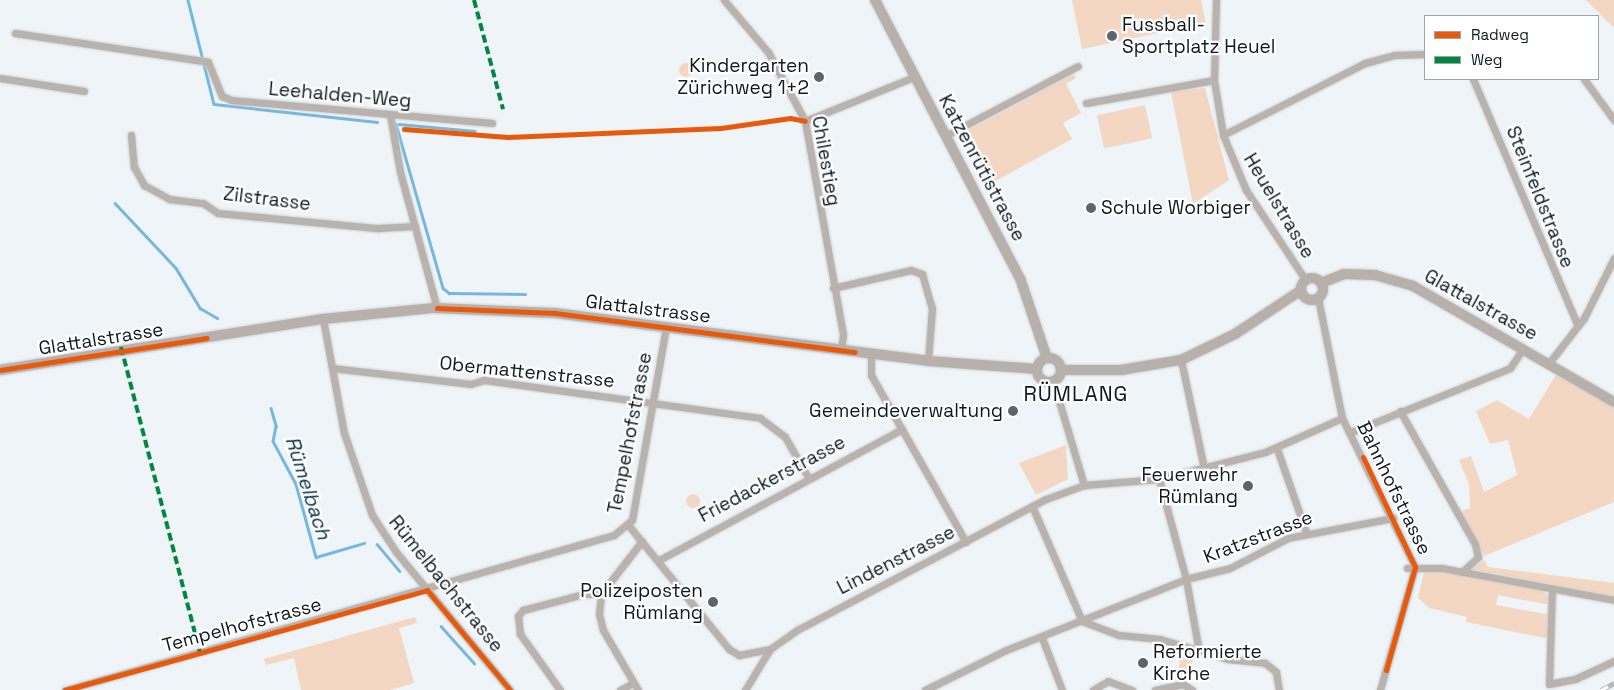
<!DOCTYPE html>
<meta charset="utf-8">
<style>
body{margin:0}
#map{position:relative;width:1614px;height:690px;overflow:hidden;background:#eef4f8;font-family:"Space Grotesk",sans-serif}
div>[style]{position:absolute}
[style*='--x']{left:calc(var(--x)*1px);top:calc(var(--y)*1px);width:calc(var(--w)*1px);rotate:calc(var(--a)*1deg)}
.green>*{inset:0;background:#f3d7c3;transform-origin:0 0}
.round{border-radius:50%}
.stream>*{height:2.5px;margin:-1.25px;padding:0 1.25px;transform-origin:1.25px;border-radius:1.25px;background:#76b8dd}
.roads{filter:drop-shadow(0 0 1px #cbd1d4) drop-shadow(0 0 1px #cbd1d4)}
.street>*{height:7px;margin:-3.5px;padding:0 3.5px;transform-origin:3.5px;border-radius:3.5px;background:#bab2ac}
.secondary>*{height:10px;margin:-5px;padding:0 5px;transform-origin:5px;border-radius:5px;background:#b8b0ab}
.secondary>.ring{margin:-5px;padding:0;box-sizing:content-box;background:none;border:10px solid #b8b0ab;border-radius:50%}
.rail>*{height:4.5px;margin-top:-2.25px;transform-origin:0;background:repeating-linear-gradient(90deg,#fff 0 8px,#b8b8b8 0 16px);box-sizing:border-box;border-block:1px solid #b8b8b8}
.quiet>*{height:4px;margin-top:-2px;transform-origin:0;background:repeating-linear-gradient(90deg,#00873e 0 8px,transparent 0 12px)}
.cycleway>*{height:5px;margin:-2.5px;padding:0 2.5px;transform-origin:2.5px;border-radius:2.5px;background:#e8590c}
.dots>*{width:14px;height:14px;translate:-50% -50%;box-sizing:border-box;border:2px solid #fff;border-radius:50%}
span{translate:-50% -50%;white-space:nowrap;text-align:center;line-height:1.15;-webkit-text-stroke:4.5px #fff;paint-order:stroke}
.poi-label{font-size:19px;color:#0d181f}
.left{translate:0 -50%;text-align:left}
.right{translate:-100% -50%;text-align:right}
.street-label{font-size:19px;color:#0d181f}
.water-label{font-size:20px;color:#052f44;font-style:italic}
.quarter-label{font-size:21px;color:#0d181f;letter-spacing:1px}
.legend{position:absolute;left:1424px;top:15px;width:175px;height:65px;box-sizing:border-box;background:#fff;border:1px solid #9ea3a5;margin:0;padding:6px 9px;list-style:none;font-size:15px;color:#0d181f}
.legend li{display:flex;align-items:center;gap:10px;height:25px}
.legend b{width:25px;border:1px solid #9ea3a5}
</style>
<div id="map">
<div class="green">
<div style="clip-path:polygon(1072px 0,1201px 0,1206px 23px,1082px 49px)"></div>
<div style="clip-path:polygon(1585px 0,1614px 0,1614px 28px,1587px 1px)"></div>
<div class="round" style="left:679px;top:63px;width:14px;height:14px"></div>
<div style="clip-path:polygon(1074px 74px,1076px 78px,1066px 84px,1081px 113px,1063px 123px,1072px 139px,990px 184px,969px 144px,959px 135px)"></div>
<div style="clip-path:polygon(1205px 88px,1229px 180px,1193px 204px,1171px 92px)"></div>
<div style="left:1145px;top:105px;width:34px;height:49px;rotate:78deg"></div>
<div style="clip-path:polygon(1556px 375px,1614px 408px,1614px 502px,1484px 556px,1460px 512px,1470px 508px,1469px 484px,1459px 460px,1471px 456px,1484px 492px,1517px 475px,1508px 440px,1490px 444px,1476px 411px,1497px 400px,1529px 419px)"></div>
<div style="clip-path:polygon(1066px 445px,1068px 479px,1036px 495px,1019px 463px)"></div>
<div class="round" style="left:686px;top:494px;width:14px;height:14px"></div>
<div style="clip-path:polygon(1484px 560px,1488px 567px,1614px 583px,1614px 596px,1470px 569px)"></div>
<div style="clip-path:polygon(1442px 571px,1541px 590px,1550px 597px,1550px 605px,1498px 595px,1496px 605px,1551px 615px,1550px 639px,1466px 622px,1467px 617px,1429px 608px,1418px 598px,1424px 572px)"></div>
<div style="clip-path:polygon(415px 617px,417px 623px,399px 628px,414px 683px,390px 690px,301px 690px,294px 658px,266px 665px,264px 659px)"></div>
<div style="clip-path:polygon(1188px 651px,1195px 653px,1187px 680px,1188px 671px,1179px 669px,1180px 655px)"></div>
</div>
<div class="stream">
<div style="--x:188;--y:0;--w:107;--a:76"></div>
<div style="--x:214;--y:104;--w:164;--a:6.3"></div>
<div style="--x:396;--y:124;--w:171;--a:74"></div>
<div style="--x:443;--y:288;--w:8;--a:40"></div>
<div style="--x:449;--y:293;--w:76;--a:0.8"></div>
<div style="--x:399;--y:124;--w:76;--a:5.3"></div>
<div style="--x:115;--y:203;--w:89;--a:46.8"></div>
<div style="--x:176;--y:268;--w:47;--a:59"></div>
<div style="--x:200;--y:308;--w:20;--a:30"></div>
<div style="--x:271;--y:408;--w:19;--a:74"></div>
<div style="--x:276;--y:426;--w:15;--a:101"></div>
<div style="--x:273;--y:441;--w:49;--a:61.9"></div>
<div style="--x:296;--y:484;--w:76;--a:74.7"></div>
<div style="--x:316;--y:557;--w:50;--a:-16.3"></div>
<div style="--x:377;--y:544;--w:35;--a:50"></div>
<div style="--x:441;--y:626;--w:50;--a:48.3"></div>
</div>
<div class="roads">
<div class="street">
<div style="--x:724;--y:0;--w:68;--a:49.8"></div>
<div style="--x:768;--y:52;--w:78;--a:61.8"></div>
<div style="--x:805;--y:121;--w:217;--a:79.9"></div>
<div style="--x:843;--y:335;--w:15;--a:98"></div>
<div style="--x:1216;--y:0;--w:80;--a:91.4"></div>
<div style="--x:1214;--y:80;--w:56;--a:80.7"></div>
<div style="--x:1223;--y:135;--w:60;--a:67.3"></div>
<div style="--x:1246;--y:190;--w:107;--a:56.5"></div>
<div style="--x:15;--y:33;--w:195;--a:8.5"></div>
<div style="--x:208;--y:62;--w:37;--a:68"></div>
<div style="--x:222;--y:96;--w:10;--a:24"></div>
<div style="--x:231;--y:100;--w:262;--a:5"></div>
<div style="--x:0;--y:78;--w:85;--a:8.8"></div>
<div style="--x:1473;--y:79;--w:268;--a:67"></div>
<div style="--x:1584;--y:79;--w:51;--a:53.8"></div>
<div style="--x:1086;--y:103;--w:130;--a:-10.2"></div>
<div style="--x:390;--y:115;--w:58;--a:80"></div>
<div style="--x:400;--y:172;--w:141;--a:74.8"></div>
<div style="--x:805;--y:121;--w:118;--a:-22"></div>
<div style="--x:131;--y:135;--w:32;--a:85"></div>
<div style="--x:134;--y:167;--w:21;--a:61"></div>
<div style="--x:144;--y:185;--w:29;--a:29"></div>
<div style="--x:169;--y:199;--w:34;--a:7"></div>
<div style="--x:203;--y:203;--w:18;--a:34"></div>
<div style="--x:218;--y:213;--w:161;--a:5.4"></div>
<div style="--x:378;--y:228;--w:37;--a:-3"></div>
<div style="--x:1223;--y:135;--w:159;--a:-26.9"></div>
<div style="--x:1365;--y:63;--w:30;--a:-15"></div>
<div style="--x:1394;--y:55;--w:31;--a:-2"></div>
<div style="--x:945;--y:136;--w:150;--a:-27.8"></div>
<div style="--x:833;--y:288;--w:80;--a:-13"></div>
<div style="--x:911;--y:270;--w:12;--a:20"></div>
<div style="--x:922;--y:274;--w:35;--a:74"></div>
<div style="--x:932;--y:308;--w:53;--a:94.3"></div>
<div style="--x:1318;--y:298;--w:122;--a:78.7"></div>
<div style="--x:1342;--y:418;--w:166;--a:63.9"></div>
<div style="--x:1415;--y:567;--w:128;--a:105.9"></div>
<div style="--x:323;--y:319;--w:116;--a:79.6"></div>
<div style="--x:344;--y:433;--w:87;--a:71.1"></div>
<div style="--x:372;--y:515;--w:44;--a:57"></div>
<div style="--x:396;--y:552;--w:179;--a:50.4"></div>
<div style="--x:871;--y:354;--w:21;--a:90"></div>
<div style="--x:871;--y:375;--w:192;--a:60.4"></div>
<div style="--x:1181;--y:360;--w:110;--a:78"></div>
<div style="--x:1549;--y:363;--w:57;--a:-52.1"></div>
<div style="--x:1584;--y:318;--w:67;--a:-63.4"></div>
<div style="--x:332;--y:368;--w:140;--a:6.6"></div>
<div style="--x:471;--y:384;--w:14;--a:-17"></div>
<div style="--x:484;--y:380;--w:279;--a:7.8"></div>
<div style="--x:760;--y:418;--w:31;--a:37"></div>
<div style="--x:785;--y:437;--w:46;--a:60.1"></div>
<div style="--x:1053;--y:381;--w:109;--a:73.4"></div>
<div style="--x:1400;--y:411;--w:153;--a:60.6"></div>
<div style="--x:1475;--y:544;--w:13;--a:77"></div>
<div style="--x:1478;--y:557;--w:22;--a:137"></div>
<div style="--x:1351;--y:432;--w:171;--a:-21.9"></div>
<div style="--x:1510;--y:368;--w:23;--a:-56"></div>
<div style="--x:1277;--y:449;--w:88;--a:70.7"></div>
<div style="--x:1159;--y:479;--w:104;--a:74.9"></div>
<div style="--x:1186;--y:579;--w:73;--a:79.8"></div>
<div style="--x:1032;--y:506;--w:125;--a:66.5"></div>
<div style="--x:629;--y:526;--w:159;--a:50.9"></div>
<div style="--x:729;--y:649;--w:12;--a:31"></div>
<div style="--x:739;--y:655;--w:32;--a:-11"></div>
<div style="--x:659;--y:560;--w:276;--a:-28.3"></div>
<div style="--x:1407;--y:568;--w:35;--a:0"></div>
<div style="--x:1442;--y:568;--w:175;--a:10.5"></div>
<div style="--x:1552;--y:589;--w:95;--a:91.8"></div>
<div style="--x:1549;--y:684;--w:26;--a:-11"></div>
<div style="--x:1575;--y:679;--w:43;--a:-24.8"></div>
<div style="--x:1082;--y:621;--w:40;--a:21"></div>
<div style="--x:1119;--y:635;--w:41;--a:5.6"></div>
<div style="--x:1160;--y:639;--w:71;--a:16.4"></div>
<div style="--x:1228;--y:659;--w:37;--a:6"></div>
<div style="--x:1265;--y:663;--w:14;--a:39"></div>
<div style="--x:1276;--y:672;--w:18;--a:81"></div>
<div style="--x:1042;--y:638;--w:56;--a:69"></div>
<div style="--x:65;--y:690;--w:570;--a:-15.77"></div>
<div style="--x:614;--y:535;--w:23;--a:-40"></div>
<div style="--x:632;--y:520;--w:196;--a:-80"></div>
<div style="--x:560;--y:690;--w:69;--a:-125.5"></div>
<div style="--x:520;--y:634;--w:18;--a:-96"></div>
<div style="--x:518;--y:616;--w:8;--a:-50"></div>
<div style="--x:523;--y:610;--w:62;--a:-14.9"></div>
<div style="--x:583;--y:594;--w:18;--a:0"></div>
<div style="--x:620;--y:690;--w:15;--a:-28"></div>
<div style="--x:638;--y:690;--w:69;--a:-120.3"></div>
<div style="--x:603;--y:630;--w:16;--a:-104"></div>
<div style="--x:599;--y:614;--w:20;--a:-84"></div>
<div style="--x:601;--y:594;--w:67;--a:-52.3"></div>
<div style="--x:745;--y:690;--w:48;--a:-58.6"></div>
<div style="--x:770;--y:649;--w:35;--a:-35"></div>
<div style="--x:799;--y:629;--w:279;--a:-27.8"></div>
<div style="--x:1046;--y:499;--w:40;--a:-20.2"></div>
<div style="--x:1084;--y:485;--w:75;--a:-4.6"></div>
<div style="--x:1159;--y:479;--w:109;--a:-14.3"></div>
<div style="--x:1265;--y:452;--w:84;--a:-23.8"></div>
<div style="--x:925;--y:690;--w:90;--a:-26.3"></div>
<div style="--x:1006;--y:650;--w:193;--a:-21.5"></div>
<div style="--x:1186;--y:579;--w:45;--a:-14"></div>
<div style="--x:1230;--y:568;--w:65;--a:-27.3"></div>
<div style="--x:1288;--y:538;--w:107;--a:-10.8"></div>
<div style="--x:1093;--y:690;--w:17;--a:-31"></div>
<div style="--x:1108;--y:681;--w:26;--a:21"></div>
<div style="--x:1155;--y:690;--w:29;--a:-12"></div>
<div style="--x:1183;--y:684;--w:11;--a:34"></div>
</div>
<div class="secondary">
<div style="--x:875;--y:0;--w:314;--a:62.5"></div>
<div style="--x:1020;--y:278;--w:84;--a:71.4"></div>
<div class="ring" style="left:1301px;top:278px;width:12px;height:12px"></div>
<div style="--x:1321;--y:283;--w:25;--a:-21"></div>
<div style="--x:1344;--y:274;--w:31;--a:2"></div>
<div style="--x:1375;--y:275;--w:40;--a:16"></div>
<div style="--x:1413;--y:286;--w:232;--a:30"></div>
<div class="ring" style="left:1037px;top:358px;width:14px;height:14px"></div>
<div style="--x:0;--y:370;--w:327;--a:-9"></div>
<div style="--x:323;--y:319;--w:112;--a:-5.7"></div>
<div style="--x:434;--y:308;--w:121;--a:2.4"></div>
<div style="--x:555;--y:313;--w:376;--a:7.3"></div>
<div style="--x:928;--y:361;--w:109;--a:4.2"></div>
<div style="--x:1061;--y:370;--w:60;--a:0"></div>
<div style="--x:1121;--y:370;--w:61;--a:-9.5"></div>
<div style="--x:1181;--y:360;--w:60;--a:-25.7"></div>
<div style="--x:1235;--y:334;--w:78;--a:-33.5"></div>
</div>
</div>
<div class="rail">
<div style="--x:1601;--y:690;--w:15;--a:-28"></div>
</div>
<div class="quiet">
<div style="--x:474;--y:0;--w:113;--a:75.1"></div>
<div style="--x:121;--y:347;--w:315;--a:75.5"></div>
</div>
<div class="cycleway">
<div style="--x:404;--y:129;--w:104;--a:4.4"></div>
<div style="--x:508;--y:137;--w:213;--a:-2.4"></div>
<div style="--x:721;--y:128;--w:70;--a:-8.2"></div>
<div style="--x:790;--y:118;--w:15;--a:11"></div>
<div style="--x:437;--y:308;--w:118;--a:2.4"></div>
<div style="--x:555;--y:313;--w:302;--a:7.4"></div>
<div style="--x:0;--y:370;--w:209;--a:-8.8"></div>
<div style="--x:1363;--y:457;--w:122;--a:64.7"></div>
<div style="--x:1415;--y:567;--w:107;--a:105.7"></div>
<div style="--x:65;--y:690;--w:376;--a:-15.4"></div>
<div style="--x:427;--y:590;--w:130;--a:50.3"></div>
</div>
<div class="dots">
<div style="left:1112px;top:36px;background:#5c656b"></div>
<div style="left:819px;top:77px;background:#5c656b"></div>
<div style="left:1091px;top:208px;background:#5c656b"></div>
<div style="left:1013px;top:411px;background:#5c656b"></div>
<div style="left:1248px;top:486px;background:#5c656b"></div>
<div style="left:713px;top:602px;background:#5c656b"></div>
<div style="left:1143px;top:663px;background:#5c656b"></div>
</div>
<div class="poi-label">
<span class="left" style="left:1122px;top:36px">Fussball-<br>Sportplatz Heuel</span>
<span class="right" style="left:809px;top:77px">Kindergarten<br>Zürichweg 1+2</span>
<span class="left" style="left:1101px;top:208px">Schule Worbiger</span>
<span class="right" style="left:1003px;top:411px">Gemeindeverwaltung</span>
<span class="right" style="left:1238px;top:486px">Feuerwehr<br>Rümlang</span>
<span class="right" style="left:703px;top:602px">Polizeiposten<br>Rümlang</span>
<span class="left" style="left:1153px;top:663px">Reformierte<br>Kirche</span>
</div>
<div class="street-label">
<span style="left:340px;top:95px;rotate:5deg">Leehalden-Weg</span>
<span style="left:826px;top:161px;rotate:80deg">Chilestieg</span>
<span style="left:982px;top:168px;rotate:62deg">Katzenrütistrasse</span>
<span style="left:1540px;top:197px;rotate:68deg">Steinfeldstrasse</span>
<span style="left:267px;top:199px;rotate:7deg">Zilstrasse</span>
<span style="left:1279px;top:206px;rotate:59deg">Heuelstrasse</span>
<span style="left:1481px;top:305px;rotate:29deg">Glattalstrasse</span>
<span style="left:648px;top:309px;rotate:7deg">Glattalstrasse</span>
<span style="left:101px;top:339px;rotate:-9deg">Glattalstrasse</span>
<span style="left:527px;top:372px;rotate:6deg">Obermattenstrasse</span>
<span style="left:630px;top:433px;rotate:-79deg">Tempelhofstrasse</span>
<span style="left:772px;top:479px;rotate:-28deg">Friedackerstrasse</span>
<span style="left:1394px;top:488px;rotate:64deg">Bahnhofstrasse</span>
<span style="left:1258px;top:537px;rotate:-21deg">Kratzstrasse</span>
<span style="left:896px;top:560px;rotate:-27deg">Lindenstrasse</span>
<span style="left:446px;top:584px;rotate:51deg">Rümelbachstrasse</span>
<span style="left:242px;top:625px;rotate:-15deg">Tempelhofstrasse</span>
</div>
<div class="water-label">
<span style="left:308px;top:488px;rotate:72deg">Rümelbach</span>
</div>
<div class="quarter-label">
<span style="left:1076px;top:394px">RÜMLANG</span>
</div>
<ul class="legend">
<li><b style="height:6px;background:#e8590c"></b>Radweg</li>
<li><b style="height:6px;background:#00873e"></b>Weg</li>
</ul>
</div>
